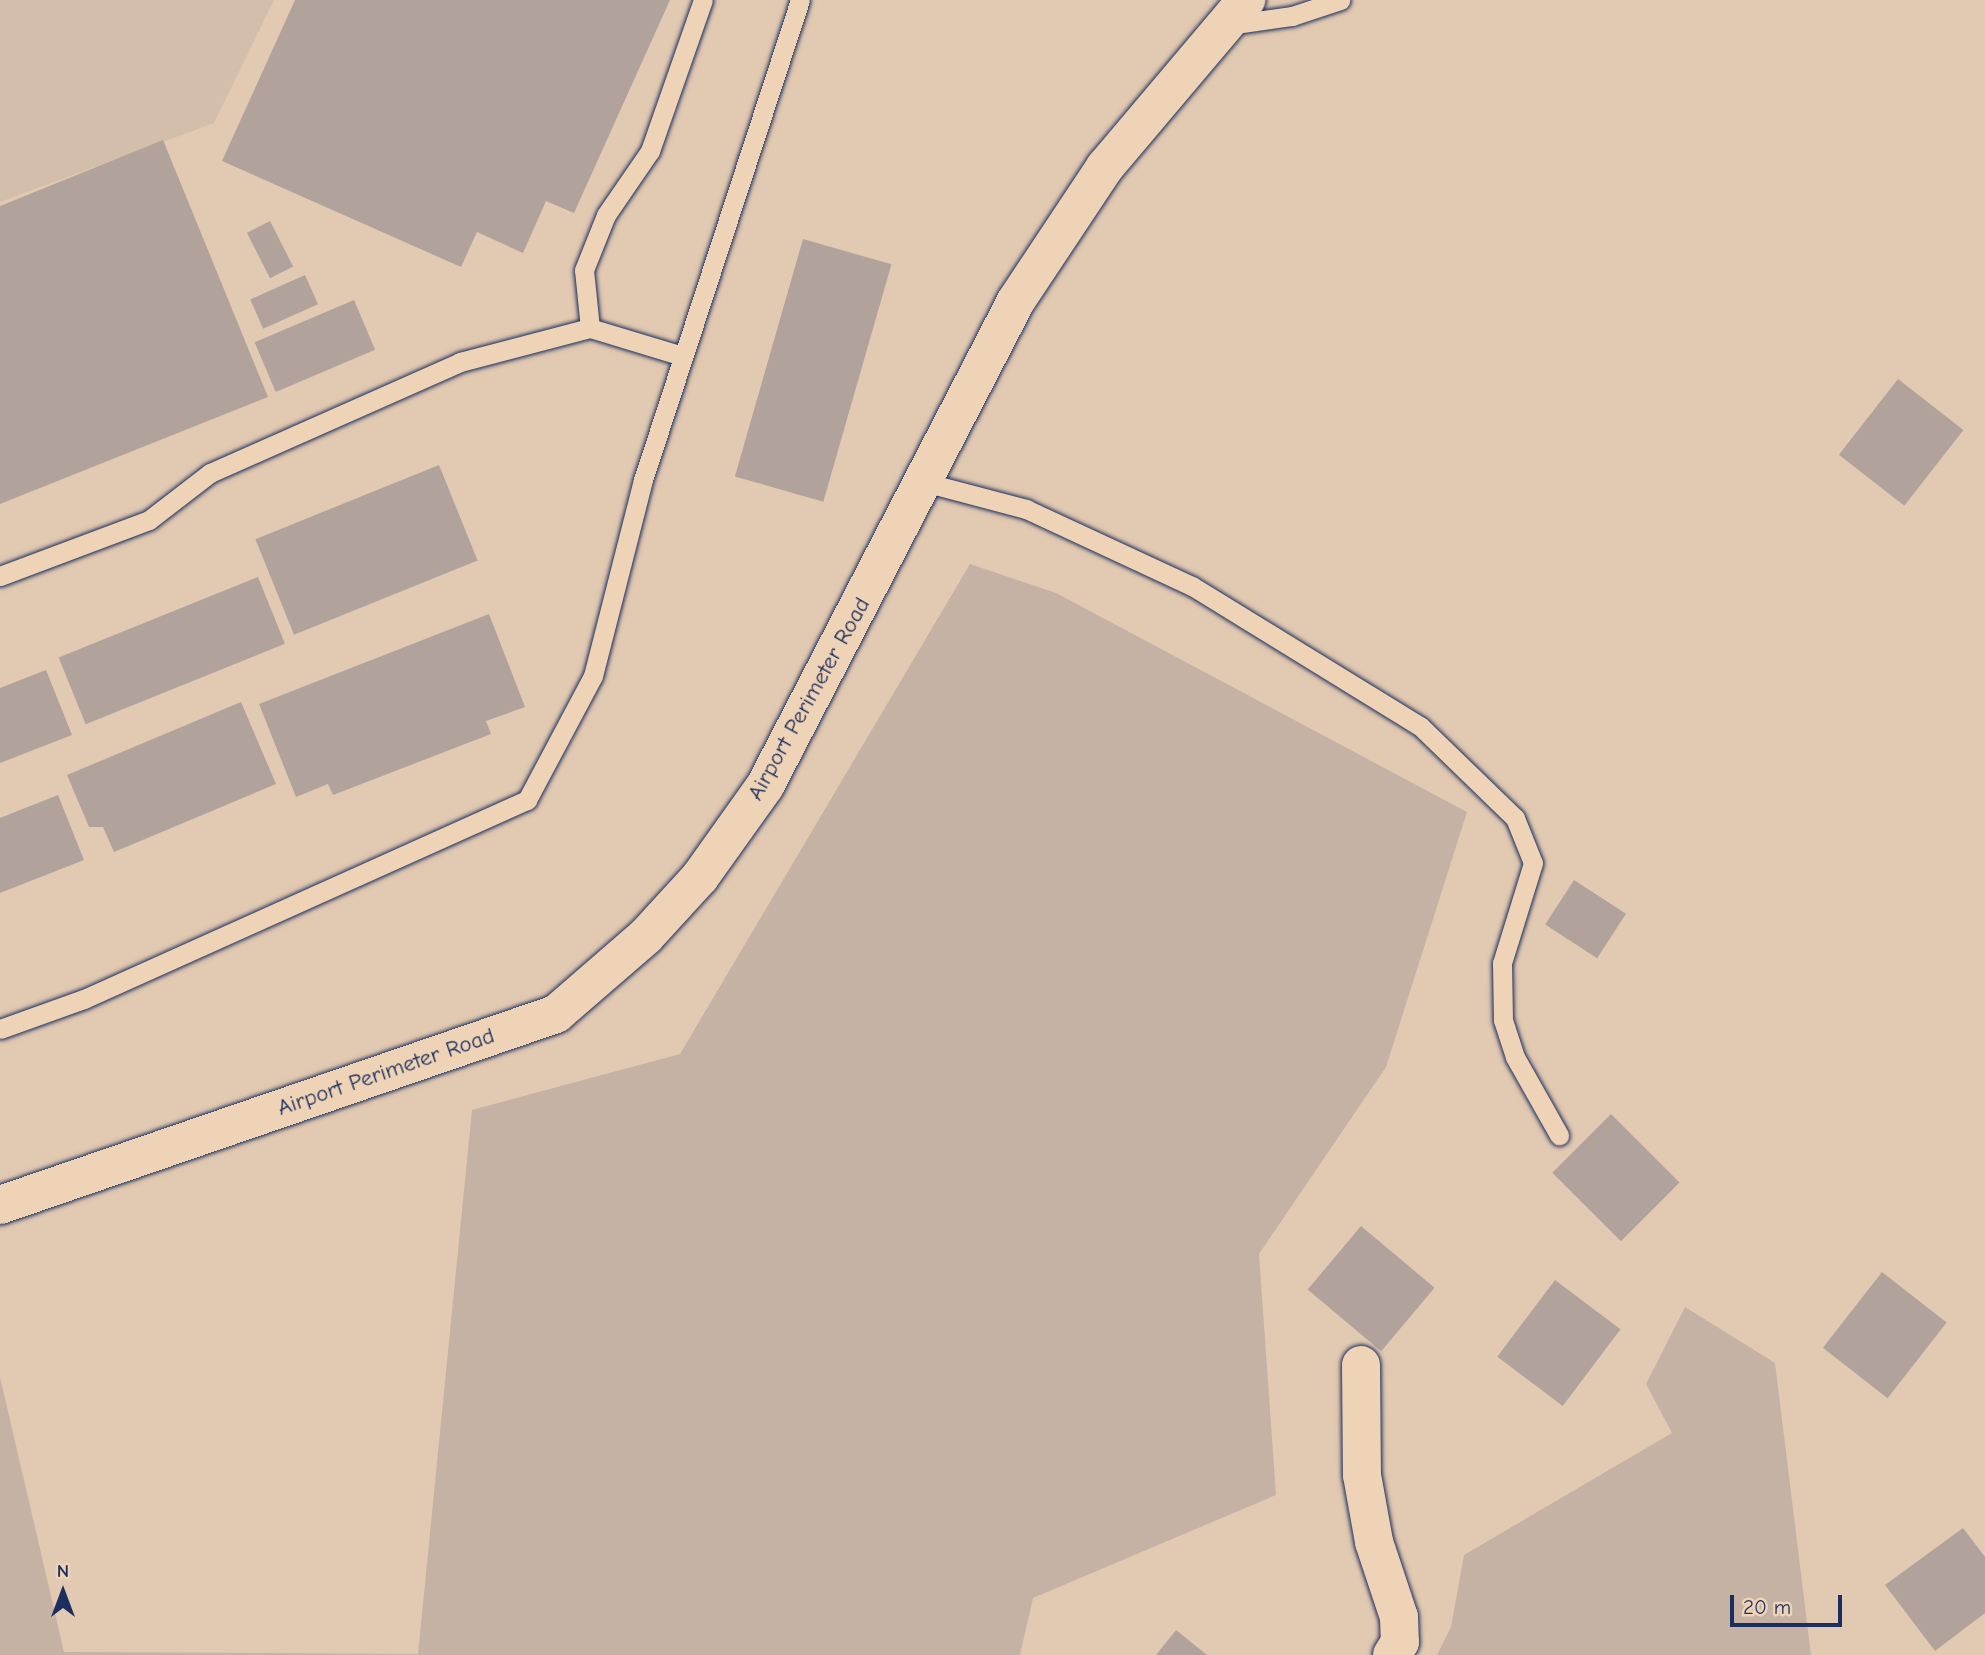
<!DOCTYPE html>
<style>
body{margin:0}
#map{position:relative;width:1985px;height:1655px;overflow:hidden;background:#e2c9b1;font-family:"Comic Neue",sans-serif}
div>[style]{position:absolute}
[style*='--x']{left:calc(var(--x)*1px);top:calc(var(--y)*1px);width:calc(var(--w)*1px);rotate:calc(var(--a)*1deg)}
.built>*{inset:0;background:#d3beab}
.green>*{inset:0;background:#c5b2a4}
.building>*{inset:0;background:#b1a39c;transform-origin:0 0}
.roads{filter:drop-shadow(0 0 2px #1b2f5e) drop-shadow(0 0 2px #1b2f5e)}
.lane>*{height:19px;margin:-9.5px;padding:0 9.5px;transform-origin:9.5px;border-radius:9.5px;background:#efd3b6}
.street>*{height:38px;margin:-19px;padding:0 19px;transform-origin:19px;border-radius:19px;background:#efd3b6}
.secondary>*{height:38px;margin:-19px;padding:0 19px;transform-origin:19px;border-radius:19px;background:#efd3b6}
span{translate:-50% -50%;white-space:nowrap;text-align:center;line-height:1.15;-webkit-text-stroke:5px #efd3b6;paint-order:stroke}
.street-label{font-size:23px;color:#1b2f5e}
.north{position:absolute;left:28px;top:1557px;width:70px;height:70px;-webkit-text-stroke:5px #efd3b6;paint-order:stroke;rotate:0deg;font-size:19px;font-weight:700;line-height:28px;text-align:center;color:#1b2f5e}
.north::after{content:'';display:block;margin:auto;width:24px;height:32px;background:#1b2f5e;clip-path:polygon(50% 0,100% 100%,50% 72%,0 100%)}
.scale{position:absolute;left:1730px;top:1595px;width:112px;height:32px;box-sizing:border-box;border:4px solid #1b2f5e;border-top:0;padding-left:9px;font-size:21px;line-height:24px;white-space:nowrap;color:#1b2f5e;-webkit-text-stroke:5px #efd3b6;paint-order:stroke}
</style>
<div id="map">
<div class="built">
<div style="clip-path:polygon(0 0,274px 0,214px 123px,0 202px)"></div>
</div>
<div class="green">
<div style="clip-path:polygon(970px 564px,1056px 593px,1467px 812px,1386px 1067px,1259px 1254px,1276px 1495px,1033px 1598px,1020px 1655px,0 1655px,0 1377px,64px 1652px,418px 1654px,472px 1110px,680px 1054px)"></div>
<div style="clip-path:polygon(1685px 1307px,1775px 1363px,1811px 1655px,1437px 1655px,1451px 1627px,1464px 1555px,1672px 1433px,1646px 1384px)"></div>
</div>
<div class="building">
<div style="clip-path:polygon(295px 0,670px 0,574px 213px,546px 201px,523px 253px,477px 232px,461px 267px,222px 161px)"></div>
<div style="clip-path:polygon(163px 140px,268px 397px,0 504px,0 206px)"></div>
<div style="left:270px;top:221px;width:51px;height:26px;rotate:63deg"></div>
<div style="left:803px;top:239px;width:92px;height:247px;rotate:16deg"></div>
<div style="left:305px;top:275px;width:32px;height:60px;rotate:66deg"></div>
<div style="left:354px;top:300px;width:54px;height:108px;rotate:67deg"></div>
<div style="left:1898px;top:379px;width:83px;height:96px;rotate:38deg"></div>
<div style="left:439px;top:465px;width:103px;height:198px;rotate:68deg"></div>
<div style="left:258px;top:577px;width:72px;height:215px;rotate:68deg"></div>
<div style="clip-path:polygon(489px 614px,525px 707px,486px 721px,491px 734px,333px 795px,328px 784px,296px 797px,259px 704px)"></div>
<div style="clip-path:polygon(46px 670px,72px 735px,0 763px,0 688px)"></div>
<div style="clip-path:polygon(241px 702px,276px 784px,114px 852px,103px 827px,89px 827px,67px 775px)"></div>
<div style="clip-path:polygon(58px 795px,84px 860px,0 893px,0 818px)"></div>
<div style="left:1574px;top:880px;width:62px;height:53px;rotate:33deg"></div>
<div style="left:1611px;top:1114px;width:97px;height:83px;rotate:45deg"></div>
<div style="left:1361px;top:1226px;width:96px;height:83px;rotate:40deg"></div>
<div style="left:1882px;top:1272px;width:82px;height:96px;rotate:38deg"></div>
<div style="left:1555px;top:1280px;width:82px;height:96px;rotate:37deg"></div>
<div style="clip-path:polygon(1963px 1528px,1985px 1557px,1985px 1613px,1935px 1651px,1885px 1585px)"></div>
<div style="clip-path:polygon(1176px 1630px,1207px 1655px,1156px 1655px)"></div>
</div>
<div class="roads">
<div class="lane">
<div style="--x:1228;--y:25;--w:65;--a:-8"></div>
<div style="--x:1292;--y:16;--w:51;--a:-18.4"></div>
<div style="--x:590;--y:328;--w:58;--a:-95.9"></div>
<div style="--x:584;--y:270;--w:59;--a:-68.2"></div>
<div style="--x:606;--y:215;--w:78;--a:-55.5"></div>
<div style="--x:650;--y:151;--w:160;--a:-70.7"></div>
<div style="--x:924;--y:482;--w:106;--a:14.8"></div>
<div style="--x:1026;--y:509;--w:183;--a:24.9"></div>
<div style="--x:1192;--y:586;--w:268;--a:31.6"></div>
<div style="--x:1420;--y:726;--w:132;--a:44.1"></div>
<div style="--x:1515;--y:818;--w:48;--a:68.2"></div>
<div style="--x:1533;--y:863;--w:105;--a:107.2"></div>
<div style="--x:1502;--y:963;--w:57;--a:89"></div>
<div style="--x:1503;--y:1020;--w:39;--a:72"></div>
<div style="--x:1515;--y:1057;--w:90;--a:60.6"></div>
<div style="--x:0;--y:576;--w:159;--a:-20.6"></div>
<div style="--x:149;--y:520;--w:77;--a:-37.6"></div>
<div style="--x:210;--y:473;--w:274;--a:-23.9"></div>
<div style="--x:460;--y:362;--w:134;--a:-14.7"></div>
<div style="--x:590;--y:328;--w:97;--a:16.8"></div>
<div style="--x:0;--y:1029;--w:89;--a:-19.7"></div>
<div style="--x:84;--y:999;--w:486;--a:-24.2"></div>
<div style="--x:527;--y:800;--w:140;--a:-62"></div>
<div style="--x:593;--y:676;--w:202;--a:-75.7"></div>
<div style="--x:643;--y:480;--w:505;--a:-71.89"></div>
</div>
<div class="street">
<div style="--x:1361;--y:1365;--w:110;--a:89.5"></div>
<div style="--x:1362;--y:1475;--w:68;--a:79.8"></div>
<div style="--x:1374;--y:1542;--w:79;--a:71.6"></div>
<div style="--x:1399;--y:1617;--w:25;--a:88"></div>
<div style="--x:1400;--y:1642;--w:15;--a:122"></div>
</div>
<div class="secondary">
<div style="--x:0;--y:1205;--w:588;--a:-18.96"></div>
<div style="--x:556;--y:1014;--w:119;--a:-40.9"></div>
<div style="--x:646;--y:936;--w:80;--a:-47.5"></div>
<div style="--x:700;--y:877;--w:112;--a:-54.5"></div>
<div style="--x:765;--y:786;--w:546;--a:-62.64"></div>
<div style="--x:1016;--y:301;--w:161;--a:-56.4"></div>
<div style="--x:1105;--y:167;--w:219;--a:-49.8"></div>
</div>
</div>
<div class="street-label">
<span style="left:809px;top:699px;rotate:-61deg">Airport Perimeter Road</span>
<span style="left:386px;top:1072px;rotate:-19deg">Airport Perimeter Road</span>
</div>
<div class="north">N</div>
<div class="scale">20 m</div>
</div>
